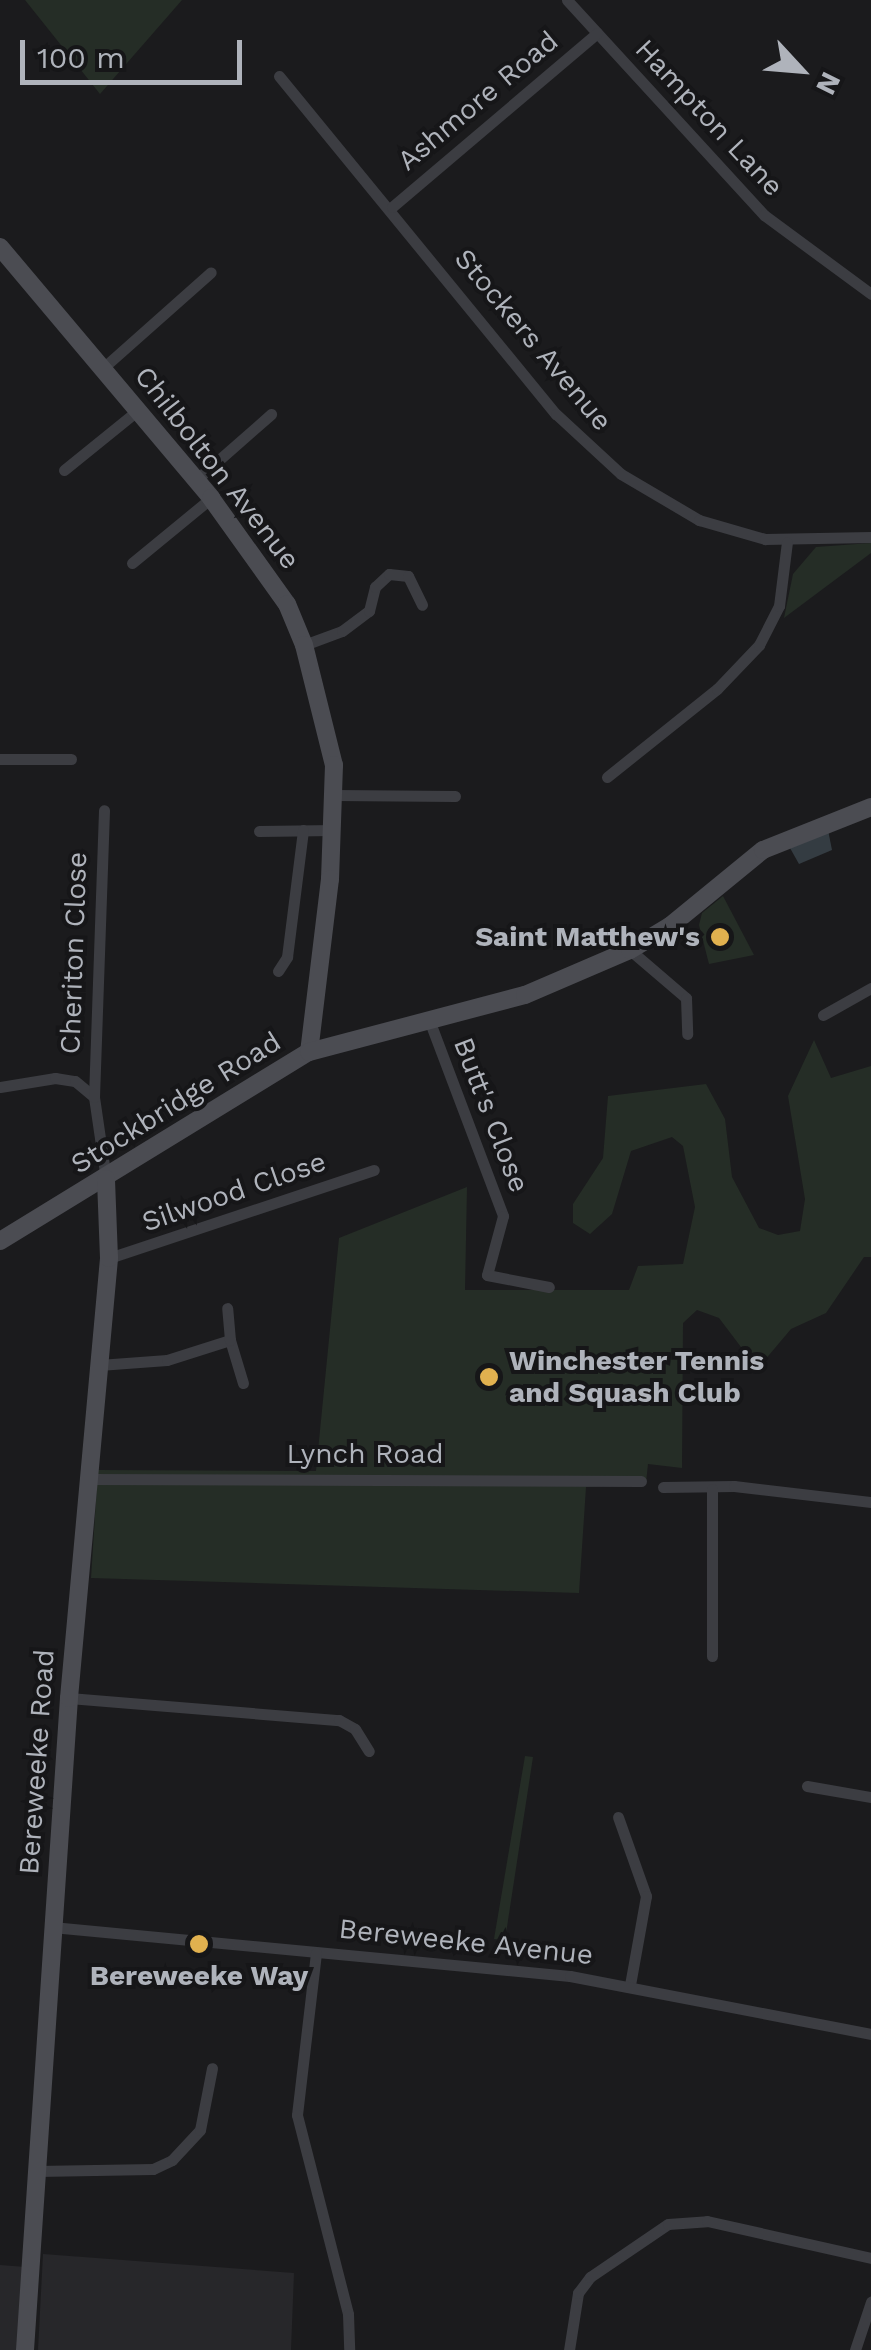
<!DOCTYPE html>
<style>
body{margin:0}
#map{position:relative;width:871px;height:2350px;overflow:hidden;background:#1b1b1d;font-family:"Work Sans",sans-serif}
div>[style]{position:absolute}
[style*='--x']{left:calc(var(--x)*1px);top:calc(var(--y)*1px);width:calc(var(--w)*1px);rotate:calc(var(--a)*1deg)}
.built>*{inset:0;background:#27272a}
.green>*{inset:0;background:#252d26}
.water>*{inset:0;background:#343c42}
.minor>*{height:11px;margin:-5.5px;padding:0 5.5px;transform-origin:5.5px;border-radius:5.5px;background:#3c3d42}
.secondary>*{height:18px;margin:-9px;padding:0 9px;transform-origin:9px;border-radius:9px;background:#4b4c52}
.dots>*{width:28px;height:28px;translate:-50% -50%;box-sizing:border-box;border:5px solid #161618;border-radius:50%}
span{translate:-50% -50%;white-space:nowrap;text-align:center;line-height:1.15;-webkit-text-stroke:8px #161618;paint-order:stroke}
.street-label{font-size:28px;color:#afb3bb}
.poi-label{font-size:28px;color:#afb3bb;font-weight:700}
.right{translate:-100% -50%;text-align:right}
.left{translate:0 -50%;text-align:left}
.north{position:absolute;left:751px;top:20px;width:100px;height:100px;-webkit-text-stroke:8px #161618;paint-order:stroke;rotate:116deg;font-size:28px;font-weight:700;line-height:40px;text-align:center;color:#afb3bb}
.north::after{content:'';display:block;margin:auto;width:35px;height:45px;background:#afb3bb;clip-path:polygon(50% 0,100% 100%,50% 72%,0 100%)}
.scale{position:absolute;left:20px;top:40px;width:222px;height:45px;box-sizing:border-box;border:5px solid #afb3bb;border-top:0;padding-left:12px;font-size:30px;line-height:35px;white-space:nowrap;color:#afb3bb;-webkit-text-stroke:8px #161618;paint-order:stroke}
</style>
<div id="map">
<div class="built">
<div style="clip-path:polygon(43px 2254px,294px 2273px,291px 2350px,38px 2350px)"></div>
<div style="clip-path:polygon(0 2265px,26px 2267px,20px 2350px,0 2350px)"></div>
</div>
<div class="green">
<div style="clip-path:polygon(25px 0,182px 0,100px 94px)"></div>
<div style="clip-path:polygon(871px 543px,871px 553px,784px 618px,793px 574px,816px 547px)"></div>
<div style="clip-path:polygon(723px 896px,754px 955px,709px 964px,699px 925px,702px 913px)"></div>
<div style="clip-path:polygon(814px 1040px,831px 1078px,871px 1066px,871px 1257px,864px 1257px,826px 1313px,791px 1329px,764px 1361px,744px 1351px,719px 1318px,697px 1310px,683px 1323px,682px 1468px,648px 1464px,646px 1483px,586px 1487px,579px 1593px,91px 1578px,98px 1470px,316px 1471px,339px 1238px,467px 1187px,465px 1290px,629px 1290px,638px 1266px,683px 1264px,695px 1207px,683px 1146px,672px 1137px,631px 1151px,612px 1214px,590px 1234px,573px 1223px,573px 1204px,603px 1158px,608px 1096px,706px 1084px,725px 1119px,732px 1177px,759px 1228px,778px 1235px,800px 1231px,805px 1199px,788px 1096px)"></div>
<div style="clip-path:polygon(525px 1756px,533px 1757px,505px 1940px,494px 1939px)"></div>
</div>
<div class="water">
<div style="clip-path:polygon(828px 830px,832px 850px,799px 864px,790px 848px)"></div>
</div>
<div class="minor">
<div style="--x:567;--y:0;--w:292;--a:47.5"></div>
<div style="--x:764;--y:215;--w:133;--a:36.4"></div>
<div style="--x:279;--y:76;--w:437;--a:50.7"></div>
<div style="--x:556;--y:414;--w:88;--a:42.7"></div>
<div style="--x:621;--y:474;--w:91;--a:30.5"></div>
<div style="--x:699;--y:520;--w:69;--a:16.1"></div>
<div style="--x:765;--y:539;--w:106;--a:-1.1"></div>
<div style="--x:392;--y:207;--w:269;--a:-40.3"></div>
<div style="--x:103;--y:368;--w:144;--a:-41.6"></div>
<div style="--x:64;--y:470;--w:95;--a:-39"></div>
<div style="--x:196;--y:480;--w:100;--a:-41.3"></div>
<div style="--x:132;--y:563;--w:102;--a:-39.4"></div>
<div style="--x:304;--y:645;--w:40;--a:-20.2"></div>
<div style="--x:342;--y:631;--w:34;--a:-37"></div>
<div style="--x:369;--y:611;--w:25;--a:-76"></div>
<div style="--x:375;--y:587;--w:19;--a:-43"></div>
<div style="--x:389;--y:574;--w:19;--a:6"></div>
<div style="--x:408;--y:576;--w:32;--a:64"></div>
<div style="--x:0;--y:759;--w:71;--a:0"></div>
<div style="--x:607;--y:777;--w:141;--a:-38.7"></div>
<div style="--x:717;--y:689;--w:61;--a:-46.3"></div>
<div style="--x:759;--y:645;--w:44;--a:-62.9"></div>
<div style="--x:779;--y:606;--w:64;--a:-82.9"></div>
<div style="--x:334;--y:795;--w:121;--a:0.5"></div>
<div style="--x:259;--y:831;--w:75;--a:-0.8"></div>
<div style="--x:630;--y:950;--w:74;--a:40.6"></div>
<div style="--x:686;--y:998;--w:36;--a:88"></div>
<div style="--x:278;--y:971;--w:17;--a:-57"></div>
<div style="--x:287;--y:957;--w:128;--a:-82.8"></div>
<div style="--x:823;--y:1015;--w:55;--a:-29.4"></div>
<div style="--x:431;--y:1025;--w:204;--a:69.3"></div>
<div style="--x:503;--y:1216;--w:61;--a:105.2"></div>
<div style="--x:487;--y:1275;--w:63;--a:11"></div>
<div style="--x:0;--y:1087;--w:56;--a:-9.3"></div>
<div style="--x:55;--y:1078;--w:20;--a:9"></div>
<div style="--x:75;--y:1081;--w:25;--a:40"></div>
<div style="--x:94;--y:1097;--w:83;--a:81.7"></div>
<div style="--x:94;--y:1097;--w:287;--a:-88"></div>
<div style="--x:109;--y:1258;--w:279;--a:-18.4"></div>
<div style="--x:230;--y:1340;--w:45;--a:73.2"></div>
<div style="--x:99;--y:1365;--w:68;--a:-4.2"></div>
<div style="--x:167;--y:1360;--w:66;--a:-17.6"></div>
<div style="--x:230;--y:1340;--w:32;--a:-95"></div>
<div style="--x:89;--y:1479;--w:552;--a:0.21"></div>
<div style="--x:663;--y:1487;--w:71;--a:-0.8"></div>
<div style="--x:734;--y:1486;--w:138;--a:6.7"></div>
<div style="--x:712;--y:1656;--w:167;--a:-90"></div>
<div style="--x:69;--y:1698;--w:271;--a:4.7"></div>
<div style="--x:339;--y:1720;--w:18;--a:29"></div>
<div style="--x:355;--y:1729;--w:26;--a:58"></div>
<div style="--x:807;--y:1786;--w:65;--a:9.8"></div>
<div style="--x:618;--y:1817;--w:84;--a:70.5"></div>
<div style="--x:646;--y:1896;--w:90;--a:100.2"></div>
<div style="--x:52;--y:1927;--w:520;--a:5.4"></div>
<div style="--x:570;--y:1976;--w:307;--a:10.9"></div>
<div style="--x:316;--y:1953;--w:163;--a:96.7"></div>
<div style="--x:297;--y:2115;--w:205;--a:75.6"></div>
<div style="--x:348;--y:2314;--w:36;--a:88"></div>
<div style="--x:37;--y:2171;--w:116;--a:-1"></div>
<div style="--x:153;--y:2169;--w:21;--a:-25"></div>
<div style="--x:172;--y:2160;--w:41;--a:-47"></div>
<div style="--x:200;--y:2130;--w:63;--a:-79"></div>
<div style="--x:569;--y:2350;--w:58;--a:-81"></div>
<div style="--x:578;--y:2293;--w:20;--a:-53"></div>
<div style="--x:590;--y:2277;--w:94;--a:-34.2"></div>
<div style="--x:668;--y:2224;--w:39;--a:-4"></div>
<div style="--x:707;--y:2221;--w:168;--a:12.7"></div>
<div style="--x:855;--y:2350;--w:51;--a:-71.6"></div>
</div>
<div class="secondary">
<div style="--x:0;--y:247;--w:328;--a:49.9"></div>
<div style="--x:211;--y:498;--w:130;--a:54.4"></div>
<div style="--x:287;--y:604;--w:44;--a:67.5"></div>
<div style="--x:304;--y:645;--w:124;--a:76"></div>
<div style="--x:334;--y:765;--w:114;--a:92"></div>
<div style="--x:330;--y:879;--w:174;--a:96.9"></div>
<div style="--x:0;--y:1241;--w:362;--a:-31.5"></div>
<div style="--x:309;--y:1052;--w:223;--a:-14.8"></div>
<div style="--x:525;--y:995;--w:114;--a:-23.2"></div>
<div style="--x:630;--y:950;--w:47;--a:-31"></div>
<div style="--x:670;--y:926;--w:120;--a:-39.3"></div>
<div style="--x:763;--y:850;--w:116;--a:-21.7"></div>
<div style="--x:25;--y:2350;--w:653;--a:-86.14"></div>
<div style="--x:69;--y:1698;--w:442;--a:-84.8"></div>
<div style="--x:109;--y:1258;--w:79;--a:-92.2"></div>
</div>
<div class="dots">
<div style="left:720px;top:937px;background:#e1b14f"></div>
<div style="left:489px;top:1377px;background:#e1b14f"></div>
<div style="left:199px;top:1944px;background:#e1b14f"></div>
</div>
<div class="street-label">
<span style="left:478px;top:101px;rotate:-40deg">Ashmore Road</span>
<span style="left:709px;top:118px;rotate:47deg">Hampton Lane</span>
<span style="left:533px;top:340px;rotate:50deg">Stockers Avenue</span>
<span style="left:217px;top:468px;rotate:52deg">Chilbolton Avenue</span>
<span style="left:74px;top:953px;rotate:-88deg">Cheriton Close</span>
<span style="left:176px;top:1103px;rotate:-32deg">Stockbridge Road</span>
<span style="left:491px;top:1115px;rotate:69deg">Butt's Close</span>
<span style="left:234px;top:1192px;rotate:-19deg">Silwood Close</span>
<span style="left:365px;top:1454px">Lynch Road</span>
<span style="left:37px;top:1762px;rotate:-86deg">Bereweeke Road</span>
<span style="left:466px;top:1942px;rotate:6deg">Bereweeke Avenue</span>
</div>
<div class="poi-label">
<span class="right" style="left:700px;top:937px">Saint Matthew's</span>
<span class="left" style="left:509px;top:1377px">Winchester Tennis<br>and Squash Club</span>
<span style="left:199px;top:1976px">Bereweeke Way</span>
</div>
<div class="north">N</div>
<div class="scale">100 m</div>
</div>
